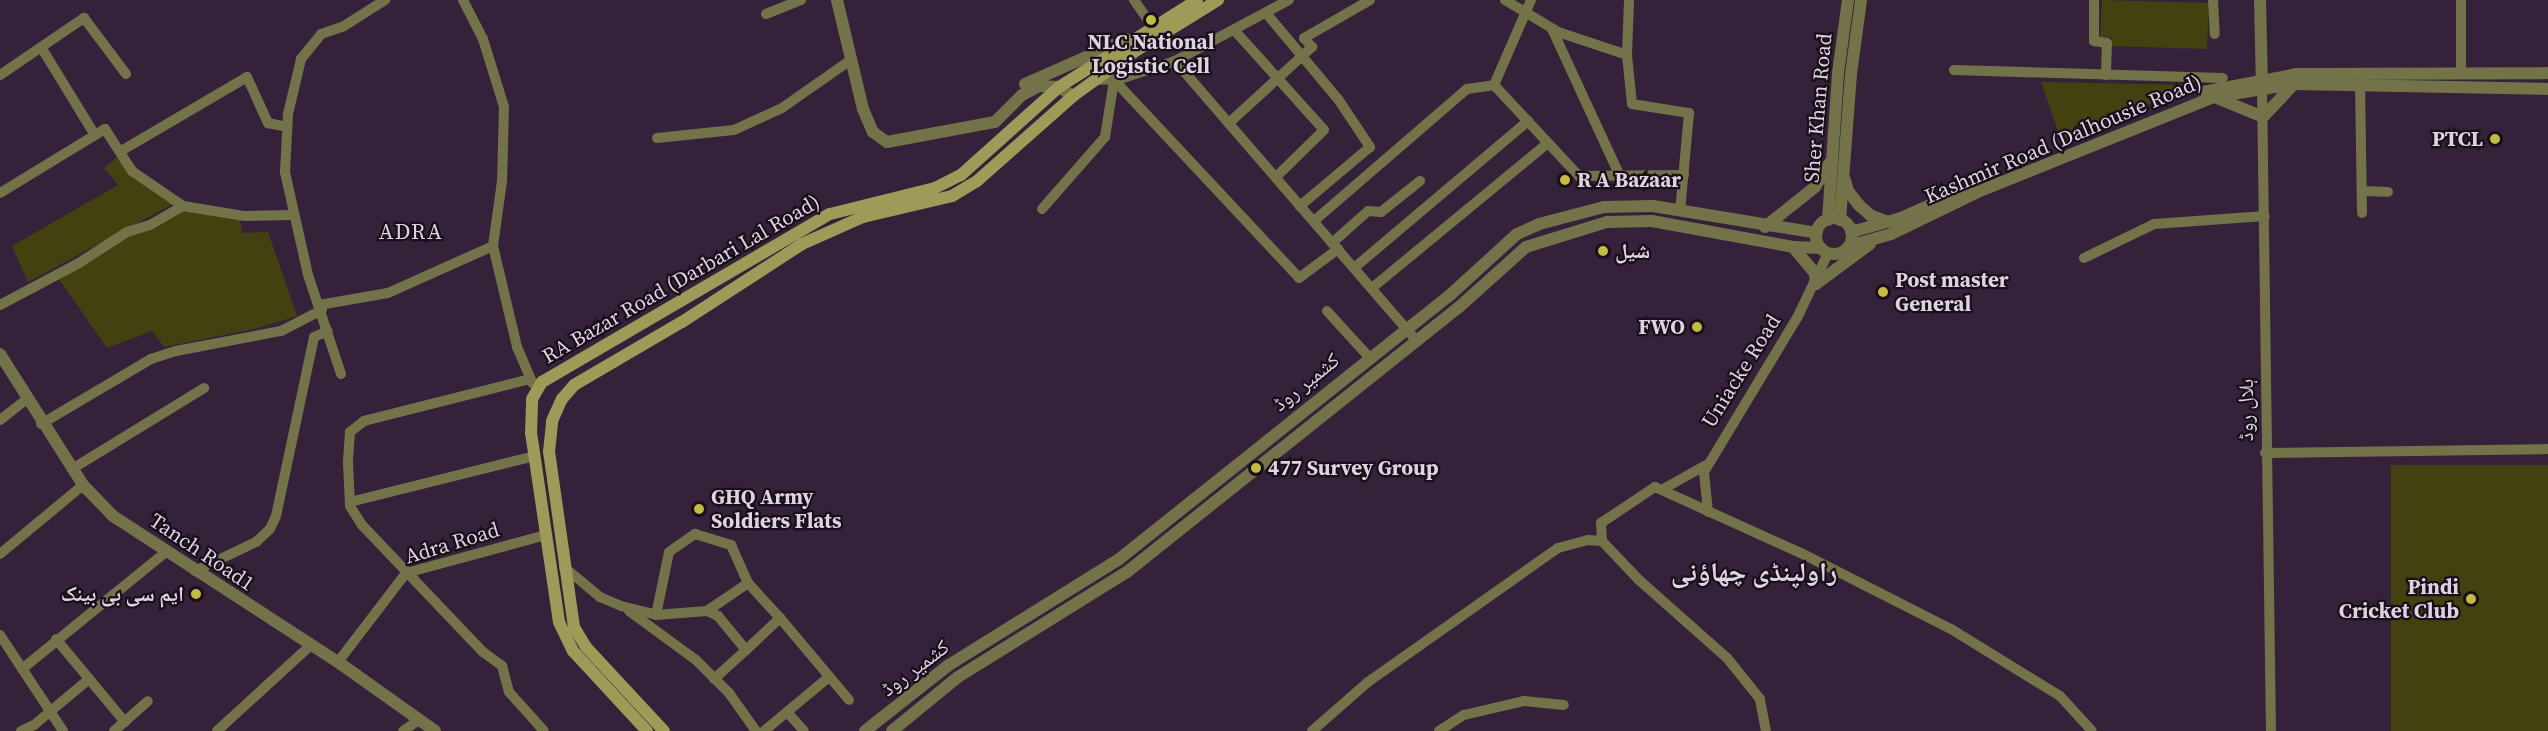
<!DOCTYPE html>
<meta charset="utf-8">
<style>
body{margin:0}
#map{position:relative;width:2548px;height:731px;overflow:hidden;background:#35223a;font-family:"Source Serif 4","Noto Naskh Arabic",serif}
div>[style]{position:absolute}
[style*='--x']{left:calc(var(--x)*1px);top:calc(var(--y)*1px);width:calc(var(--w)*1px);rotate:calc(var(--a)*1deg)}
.green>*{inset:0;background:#444111;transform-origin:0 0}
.minor>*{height:10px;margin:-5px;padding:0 5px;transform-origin:5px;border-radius:5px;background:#747249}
.tertiary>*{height:12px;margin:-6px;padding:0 6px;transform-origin:6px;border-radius:6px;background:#747249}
.tertiary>.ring{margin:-6px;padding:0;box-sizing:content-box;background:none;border:12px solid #747249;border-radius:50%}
.secondary>*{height:12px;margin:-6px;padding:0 6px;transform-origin:6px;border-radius:6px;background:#9e9a58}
.dots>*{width:16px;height:16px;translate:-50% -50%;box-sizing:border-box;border:3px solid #180f1a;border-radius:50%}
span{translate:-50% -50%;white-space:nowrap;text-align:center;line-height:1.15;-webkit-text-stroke:4.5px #180f1a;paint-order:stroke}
.poi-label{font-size:21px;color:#dfd3e2;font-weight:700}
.right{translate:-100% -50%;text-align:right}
.left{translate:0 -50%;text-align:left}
.street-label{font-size:21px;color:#dfd3e2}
.neighbourhood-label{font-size:22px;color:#dfd3e2;letter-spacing:1.5px}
.district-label{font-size:27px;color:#dfd3e2;font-weight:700}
</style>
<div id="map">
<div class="green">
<div style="clip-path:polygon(2102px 0,2209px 3px,2207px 49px,2112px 46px,2112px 38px,2100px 37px)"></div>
<div style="clip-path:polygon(2041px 82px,2196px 85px,2061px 140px)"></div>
<div style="clip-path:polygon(116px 158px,173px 204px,28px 282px,12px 246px,118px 185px,104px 168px)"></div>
<div style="clip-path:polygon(186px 210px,240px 220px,242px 233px,268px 232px,297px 316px,254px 329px,164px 347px,152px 331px,107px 348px,59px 279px,128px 234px)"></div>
<div style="left:2548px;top:465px;width:266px;height:157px;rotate:90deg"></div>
</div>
<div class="minor">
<div style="--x:463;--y:0;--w:44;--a:62.9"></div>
<div style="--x:483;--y:39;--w:71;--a:72.8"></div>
<div style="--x:504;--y:107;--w:74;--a:91.5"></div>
<div style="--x:502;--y:181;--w:66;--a:97.9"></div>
<div style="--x:493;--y:246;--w:104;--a:76.6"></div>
<div style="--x:517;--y:347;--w:40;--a:66.6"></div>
<div style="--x:1134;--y:0;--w:33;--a:55"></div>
<div style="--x:1505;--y:0;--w:62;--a:31.1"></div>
<div style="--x:1558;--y:32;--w:73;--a:18.4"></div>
<div style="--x:1531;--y:0;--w:93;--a:113.5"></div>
<div style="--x:1494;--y:85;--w:125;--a:47"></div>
<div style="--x:1579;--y:176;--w:105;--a:-0.5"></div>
<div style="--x:1629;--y:0;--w:55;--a:92.1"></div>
<div style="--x:1627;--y:55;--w:49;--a:84.2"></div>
<div style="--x:1632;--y:104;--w:58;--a:9"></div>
<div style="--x:1689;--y:113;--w:98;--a:95.2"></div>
<div style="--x:2094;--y:0;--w:41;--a:90"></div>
<div style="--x:2094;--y:41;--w:13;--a:9"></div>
<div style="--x:2107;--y:43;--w:32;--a:92"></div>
<div style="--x:2213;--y:0;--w:34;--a:87"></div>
<div style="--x:2461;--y:0;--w:73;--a:90"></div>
<div style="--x:1266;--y:13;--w:112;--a:50.1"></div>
<div style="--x:1338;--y:99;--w:58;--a:56.3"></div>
<div style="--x:1370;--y:147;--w:92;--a:139.9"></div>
<div style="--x:766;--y:14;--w:38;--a:-22"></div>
<div style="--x:1552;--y:29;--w:162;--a:65.2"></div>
<div style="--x:1235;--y:31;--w:133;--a:48"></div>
<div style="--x:1324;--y:130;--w:67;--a:135.6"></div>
<div style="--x:41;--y:47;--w:103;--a:58.5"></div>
<div style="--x:1175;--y:61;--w:129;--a:-28.2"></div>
<div style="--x:1954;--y:70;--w:269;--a:1.7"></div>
<div style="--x:0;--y:75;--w:102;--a:-34.2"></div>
<div style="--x:84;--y:18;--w:70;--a:53.1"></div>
<div style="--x:1095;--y:80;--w:25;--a:-2"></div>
<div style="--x:1120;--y:79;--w:58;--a:-18.1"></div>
<div style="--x:1175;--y:61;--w:369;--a:49.2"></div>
<div style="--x:1114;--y:80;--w:271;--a:46.9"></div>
<div style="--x:1299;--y:278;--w:49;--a:-36.6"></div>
<div style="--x:2360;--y:84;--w:129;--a:89.1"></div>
<div style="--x:2262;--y:89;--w:642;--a:89.2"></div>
<div style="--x:1229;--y:123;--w:113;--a:-42.5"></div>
<div style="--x:1312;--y:47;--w:12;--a:-132"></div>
<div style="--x:1304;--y:38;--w:76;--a:-29.9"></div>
<div style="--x:657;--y:138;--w:77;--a:-5.9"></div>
<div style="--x:734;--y:130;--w:53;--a:-24.6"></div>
<div style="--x:782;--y:108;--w:85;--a:-35"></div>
<div style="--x:121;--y:151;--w:146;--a:-30.4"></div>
<div style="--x:247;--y:77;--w:51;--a:65.5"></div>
<div style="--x:268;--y:123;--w:19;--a:12"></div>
<div style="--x:2363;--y:191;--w:25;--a:2"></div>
<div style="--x:0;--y:193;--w:123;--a:-31.4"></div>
<div style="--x:105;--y:129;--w:50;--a:57.3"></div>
<div style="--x:132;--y:171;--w:62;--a:34.5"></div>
<div style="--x:1042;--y:209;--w:96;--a:-48.8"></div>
<div style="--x:1105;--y:137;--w:58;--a:-81"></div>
<div style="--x:1314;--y:221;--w:202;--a:-40.8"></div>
<div style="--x:1467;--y:89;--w:27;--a:-8"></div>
<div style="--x:1332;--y:243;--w:48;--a:-41.6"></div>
<div style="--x:1368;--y:211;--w:13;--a:4"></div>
<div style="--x:1381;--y:212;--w:50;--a:-38.5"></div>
<div style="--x:2084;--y:258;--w:78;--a:-25.9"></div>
<div style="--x:2154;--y:224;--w:111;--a:-4.1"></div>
<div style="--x:1354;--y:268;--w:228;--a:-40.2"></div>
<div style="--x:1372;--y:288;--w:228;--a:-39.5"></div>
<div style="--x:0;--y:305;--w:89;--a:-28"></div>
<div style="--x:79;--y:263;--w:57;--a:-32.9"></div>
<div style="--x:127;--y:232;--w:24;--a:-17"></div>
<div style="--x:150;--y:225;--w:38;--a:-30"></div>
<div style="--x:183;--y:206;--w:63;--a:9.2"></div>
<div style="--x:245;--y:216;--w:49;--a:-1.2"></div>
<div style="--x:319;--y:305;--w:70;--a:-9.9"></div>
<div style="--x:388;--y:293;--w:115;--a:-24.1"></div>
<div style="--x:1327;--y:311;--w:62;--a:47.6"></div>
<div style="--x:341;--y:374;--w:104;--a:-108.4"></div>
<div style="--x:308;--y:275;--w:106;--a:-102.6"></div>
<div style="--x:285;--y:172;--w:58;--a:-87"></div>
<div style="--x:288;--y:114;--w:57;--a:-76.7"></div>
<div style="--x:301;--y:59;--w:32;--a:-51"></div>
<div style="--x:321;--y:34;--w:24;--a:-19"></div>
<div style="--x:344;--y:26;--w:49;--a:-32.4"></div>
<div style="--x:530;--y:379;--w:171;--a:165.8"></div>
<div style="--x:364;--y:421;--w:18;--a:142"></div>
<div style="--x:350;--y:432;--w:31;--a:94"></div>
<div style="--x:348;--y:463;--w:43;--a:87.3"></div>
<div style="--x:350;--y:506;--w:22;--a:58"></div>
<div style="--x:362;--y:525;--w:175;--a:46.4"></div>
<div style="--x:483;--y:652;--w:24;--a:36"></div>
<div style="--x:502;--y:666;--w:27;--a:75"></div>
<div style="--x:509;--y:692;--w:52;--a:48.1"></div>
<div style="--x:0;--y:420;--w:34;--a:-38"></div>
<div style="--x:41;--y:424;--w:128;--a:-30.6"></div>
<div style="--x:151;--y:359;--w:26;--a:-18"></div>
<div style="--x:176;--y:351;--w:107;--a:-10.8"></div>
<div style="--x:281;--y:331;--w:46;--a:-27.1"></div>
<div style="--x:2265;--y:453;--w:283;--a:-0.8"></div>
<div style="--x:72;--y:469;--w:155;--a:-31.5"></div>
<div style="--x:1665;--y:488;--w:47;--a:-29.3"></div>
<div style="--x:350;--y:502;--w:190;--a:-14"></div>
<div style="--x:1708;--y:512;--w:40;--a:-95.7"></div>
<div style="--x:1704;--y:472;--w:182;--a:-58.9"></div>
<div style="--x:1798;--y:316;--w:70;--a:-64.5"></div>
<div style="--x:0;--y:554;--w:108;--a:-39.7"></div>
<div style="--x:564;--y:567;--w:47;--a:39.8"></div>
<div style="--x:600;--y:597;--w:23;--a:23"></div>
<div style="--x:621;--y:606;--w:36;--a:14"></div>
<div style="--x:656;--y:615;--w:51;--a:-4.5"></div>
<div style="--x:707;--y:611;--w:12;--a:24"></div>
<div style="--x:718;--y:616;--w:44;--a:50.5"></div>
<div style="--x:746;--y:650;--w:47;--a:-43.3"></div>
<div style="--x:780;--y:618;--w:107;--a:49.9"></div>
<div style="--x:195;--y:571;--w:68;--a:-25.4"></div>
<div style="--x:256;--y:542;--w:19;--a:-43"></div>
<div style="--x:270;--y:529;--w:14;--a:-65"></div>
<div style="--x:276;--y:516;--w:183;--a:-78"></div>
<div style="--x:314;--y:337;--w:15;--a:-23"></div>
<div style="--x:629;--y:611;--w:83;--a:36.2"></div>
<div style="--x:696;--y:660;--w:47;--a:45"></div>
<div style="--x:729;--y:693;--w:47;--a:54.6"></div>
<div style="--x:707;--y:611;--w:50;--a:-34.3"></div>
<div style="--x:748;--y:583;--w:47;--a:47.6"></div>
<div style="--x:656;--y:615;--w:64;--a:-78.3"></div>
<div style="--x:669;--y:552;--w:32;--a:-35"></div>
<div style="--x:695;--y:534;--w:38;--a:17"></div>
<div style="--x:731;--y:545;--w:42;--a:65.9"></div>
<div style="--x:0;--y:635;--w:115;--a:56.7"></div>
<div style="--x:56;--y:639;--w:108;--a:50.3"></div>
<div style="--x:338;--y:662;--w:112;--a:-52.6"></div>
<div style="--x:406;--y:573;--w:145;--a:-15.2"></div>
<div style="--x:22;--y:669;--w:186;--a:-39.1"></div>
<div style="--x:714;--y:679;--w:43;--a:-42.2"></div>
<div style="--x:787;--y:712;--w:25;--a:48"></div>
<div style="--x:21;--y:731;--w:14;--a:-25"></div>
<div style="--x:34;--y:725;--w:72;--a:-39.9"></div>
<div style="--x:114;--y:731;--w:45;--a:-41.4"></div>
<div style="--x:217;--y:731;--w:127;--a:-42.5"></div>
<div style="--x:403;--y:731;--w:19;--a:-35"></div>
<div style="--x:764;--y:731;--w:85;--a:-39.7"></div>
<div style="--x:1312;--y:731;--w:74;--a:-41.2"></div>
<div style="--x:1368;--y:682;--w:232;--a:-35.2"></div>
<div style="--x:1558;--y:548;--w:31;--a:-15"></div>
<div style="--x:1588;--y:540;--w:14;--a:4"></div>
<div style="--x:1439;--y:731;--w:30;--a:-33"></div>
<div style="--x:1464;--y:715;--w:62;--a:-13.1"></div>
<div style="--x:1524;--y:701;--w:40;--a:5.7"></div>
<div style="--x:1766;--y:731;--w:33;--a:-101"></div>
<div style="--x:1760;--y:699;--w:53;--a:-128.8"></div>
<div style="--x:1727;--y:658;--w:118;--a:-138.4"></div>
<div style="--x:1639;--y:580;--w:54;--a:-133.5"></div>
<div style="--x:1602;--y:541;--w:18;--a:-93"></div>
<div style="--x:1601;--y:523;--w:65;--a:-33.7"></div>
<div style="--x:1655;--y:487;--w:162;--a:24.4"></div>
<div style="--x:1803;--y:554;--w:166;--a:26.9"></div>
<div style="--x:1951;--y:629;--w:128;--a:31.6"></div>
<div style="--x:2060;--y:696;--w:47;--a:47.6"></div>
</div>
<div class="tertiary">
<div style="--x:837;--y:0;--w:112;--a:76.6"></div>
<div style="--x:863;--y:109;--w:25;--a:67"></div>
<div style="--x:873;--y:132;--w:17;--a:36"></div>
<div style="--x:887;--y:142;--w:110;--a:-10.5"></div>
<div style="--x:995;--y:122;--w:38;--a:-45"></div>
<div style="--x:1022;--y:95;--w:19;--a:-28"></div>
<div style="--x:1039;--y:86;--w:20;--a:3"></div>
<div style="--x:1059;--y:87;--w:17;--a:33"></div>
<div style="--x:2260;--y:0;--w:85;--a:88.7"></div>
<div style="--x:1025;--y:84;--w:111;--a:-23.8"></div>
<div style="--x:2203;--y:92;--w:96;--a:-10.8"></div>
<div style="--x:2297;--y:74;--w:251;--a:-0.2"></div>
<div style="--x:2217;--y:98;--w:50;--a:22.4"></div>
<div style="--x:2263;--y:117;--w:45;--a:-46.8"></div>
<div style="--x:1845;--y:180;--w:11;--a:75"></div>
<div style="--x:1848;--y:191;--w:18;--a:52"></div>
<div style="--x:1859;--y:205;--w:15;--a:42"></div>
<div style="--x:1870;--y:215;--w:19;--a:21"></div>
<div class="ring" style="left:1816px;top:218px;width:24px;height:24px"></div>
<div style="--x:1828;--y:220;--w:147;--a:-86.1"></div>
<div style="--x:1838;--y:73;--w:74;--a:-82.2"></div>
<div style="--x:1840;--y:220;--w:146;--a:-85.7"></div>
<div style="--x:1851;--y:74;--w:75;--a:-82.3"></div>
<div style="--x:1765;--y:227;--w:64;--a:-38.7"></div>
<div style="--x:1815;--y:187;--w:27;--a:-59"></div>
<div style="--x:1851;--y:232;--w:52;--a:-15.6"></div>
<div style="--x:1901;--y:218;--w:73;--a:-24.1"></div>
<div style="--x:1849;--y:246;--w:44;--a:-15.9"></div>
<div style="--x:1891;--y:234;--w:99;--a:-25.8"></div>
<div style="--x:1980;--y:191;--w:252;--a:-21.9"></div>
<div style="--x:2214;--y:97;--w:81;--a:-9.2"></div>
<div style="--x:2294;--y:84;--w:254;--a:1.1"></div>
<div style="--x:1793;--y:247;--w:34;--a:50"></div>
<div style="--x:1815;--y:273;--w:11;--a:85"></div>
<div style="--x:1816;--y:284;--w:67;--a:-36.5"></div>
<div style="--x:0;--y:354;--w:155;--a:57.6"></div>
<div style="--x:83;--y:485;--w:43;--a:45.9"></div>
<div style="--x:113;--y:516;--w:268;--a:33"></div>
<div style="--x:338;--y:662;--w:119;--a:35.4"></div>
<div style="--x:865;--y:731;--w:107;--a:-38.2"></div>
<div style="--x:949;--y:665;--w:199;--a:-31.9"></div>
<div style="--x:1118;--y:560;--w:423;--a:-38.6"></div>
<div style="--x:1449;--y:296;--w:92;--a:-42.4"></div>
<div style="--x:1517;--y:234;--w:24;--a:-24"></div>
<div style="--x:1539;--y:224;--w:67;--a:-14.7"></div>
<div style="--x:1604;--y:207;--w:49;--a:-1.2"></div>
<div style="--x:1653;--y:206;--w:166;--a:9.3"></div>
<div style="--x:892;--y:731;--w:85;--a:-39.3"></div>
<div style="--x:958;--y:677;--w:199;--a:-31.9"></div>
<div style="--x:1127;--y:572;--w:423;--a:-38.6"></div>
<div style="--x:1458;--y:308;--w:91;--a:-41.9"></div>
<div style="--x:1526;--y:247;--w:85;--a:-17.2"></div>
<div style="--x:1607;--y:222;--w:45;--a:-1.3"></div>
<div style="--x:1652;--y:221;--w:143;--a:10.4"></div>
<div style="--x:1793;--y:247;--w:28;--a:2"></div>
</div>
<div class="secondary">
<div style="--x:647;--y:731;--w:109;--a:-132.8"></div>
<div style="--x:573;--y:651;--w:32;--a:-116"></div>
<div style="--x:559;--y:622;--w:191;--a:-98.4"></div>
<div style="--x:531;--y:433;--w:34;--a:-88"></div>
<div style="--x:532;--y:399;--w:20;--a:-60"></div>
<div style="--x:542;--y:382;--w:333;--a:-30.3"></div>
<div style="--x:830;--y:214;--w:108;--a:-13.9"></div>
<div style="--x:935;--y:188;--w:29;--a:-27"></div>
<div style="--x:961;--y:175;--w:132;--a:-41.9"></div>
<div style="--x:1059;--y:87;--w:163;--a:-32.2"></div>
<div style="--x:664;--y:731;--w:115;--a:-132.9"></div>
<div style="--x:586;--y:647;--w:23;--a:-121"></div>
<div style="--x:574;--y:627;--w:177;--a:-98.1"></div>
<div style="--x:549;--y:452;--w:31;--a:-84"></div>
<div style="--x:552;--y:421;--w:24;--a:-66"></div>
<div style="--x:562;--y:399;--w:18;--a:-49"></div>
<div style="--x:574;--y:385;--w:125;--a:-30.3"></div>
<div style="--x:682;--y:322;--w:143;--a:-33"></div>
<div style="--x:802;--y:244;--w:67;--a:-23.9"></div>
<div style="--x:863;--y:217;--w:91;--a:-13.3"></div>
<div style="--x:952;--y:196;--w:29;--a:-31"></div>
<div style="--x:977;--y:181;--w:128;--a:-41.5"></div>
<div style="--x:1073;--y:96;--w:75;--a:-35.8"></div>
<div style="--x:1134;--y:52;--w:99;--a:-31.8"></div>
</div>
<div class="dots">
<div style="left:1151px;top:20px;background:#c4bc3e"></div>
<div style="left:2495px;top:139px;background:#c4bc3e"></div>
<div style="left:1565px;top:180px;background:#c4bc3e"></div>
<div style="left:1603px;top:251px;background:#c4bc3e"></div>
<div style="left:1883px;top:292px;background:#c4bc3e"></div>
<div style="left:1697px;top:327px;background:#c4bc3e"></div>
<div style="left:1256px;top:468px;background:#c4bc3e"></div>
<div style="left:699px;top:509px;background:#c4bc3e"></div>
<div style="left:196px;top:594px;background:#c4bc3e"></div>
<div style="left:2471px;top:599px;background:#c4bc3e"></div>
</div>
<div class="poi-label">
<span style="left:1151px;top:54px">NLC National<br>Logistic Cell</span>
<span class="right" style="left:2483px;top:139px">PTCL</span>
<span class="left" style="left:1577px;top:180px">R A Bazaar</span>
<span class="left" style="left:1615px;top:251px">شیل</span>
<span class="left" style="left:1895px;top:292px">Post master<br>General</span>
<span class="right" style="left:1685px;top:327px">FWO</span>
<span class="left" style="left:1268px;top:468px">477 Survey Group</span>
<span class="left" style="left:711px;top:509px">GHQ Army<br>Soldiers Flats</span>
<span class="right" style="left:2459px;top:599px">Pindi<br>Cricket Club</span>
<span class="right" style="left:184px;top:594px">ایم سی بی بینک</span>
</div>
<div class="street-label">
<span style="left:1818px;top:108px;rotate:-85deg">Sher Khan Road</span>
<span style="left:2063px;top:139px;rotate:-23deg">Kashmir Road (Dalhousie Road)</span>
<span style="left:681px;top:279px;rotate:-30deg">RA Bazar Road (Darbari Lal Road)</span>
<span style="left:1741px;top:371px;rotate:-58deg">Uniacke Road</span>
<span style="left:1306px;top:382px;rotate:-39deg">کشمیر روڈ</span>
<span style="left:2246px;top:410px;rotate:-90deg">ہلال روڈ</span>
<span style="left:452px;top:543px;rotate:-17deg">Adra Road</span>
<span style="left:202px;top:552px;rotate:34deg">Tanch Road1</span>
<span style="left:915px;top:668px;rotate:-37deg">کشمیر روڈ</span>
</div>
<div class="neighbourhood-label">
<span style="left:411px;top:232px">ADRA</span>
</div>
<div class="district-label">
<span style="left:1754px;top:572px">راولپنڈی چھاؤنی</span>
</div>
</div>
